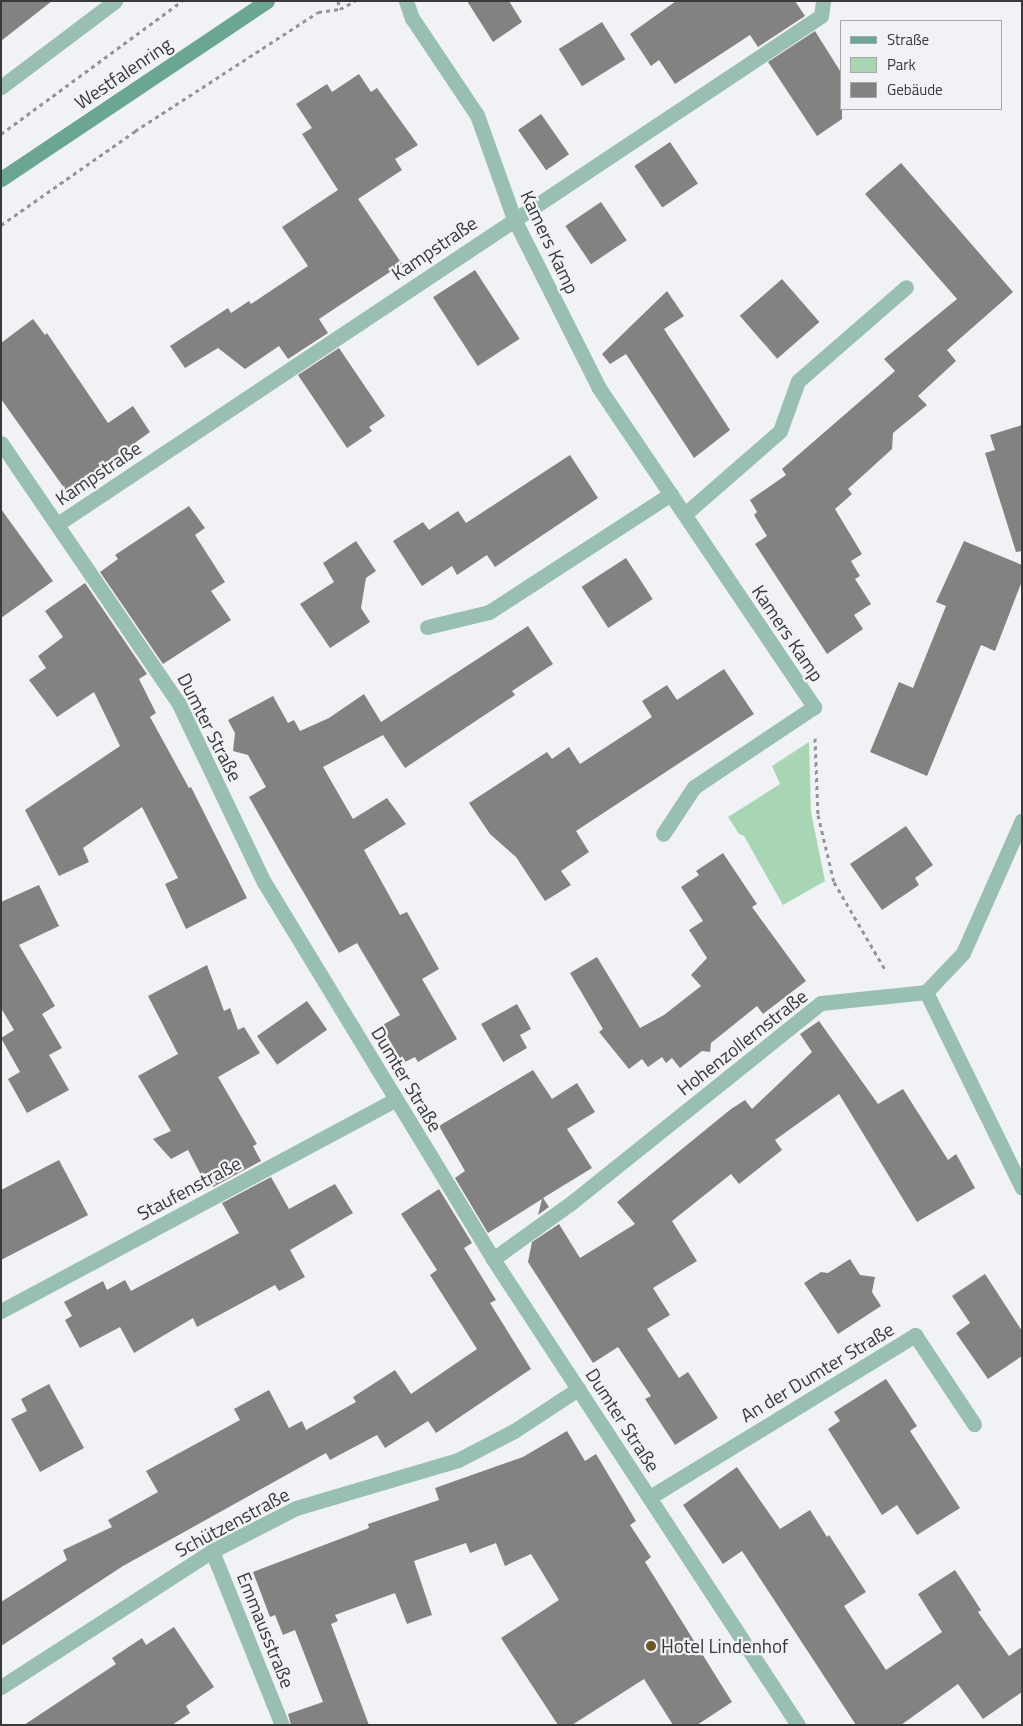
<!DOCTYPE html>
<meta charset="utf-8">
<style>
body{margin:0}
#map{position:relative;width:1023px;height:1726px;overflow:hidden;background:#f1f2f5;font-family:"Titillium Web",sans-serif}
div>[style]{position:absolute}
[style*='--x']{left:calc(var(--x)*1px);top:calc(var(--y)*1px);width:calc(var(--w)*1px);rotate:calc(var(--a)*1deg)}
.green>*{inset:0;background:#a8d6b4}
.building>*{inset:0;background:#848280;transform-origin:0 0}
.path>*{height:3px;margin-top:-1.5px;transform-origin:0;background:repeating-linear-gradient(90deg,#939496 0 4px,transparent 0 8px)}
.lane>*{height:15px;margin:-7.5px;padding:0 7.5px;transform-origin:7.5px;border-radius:7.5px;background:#99bfb2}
.street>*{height:15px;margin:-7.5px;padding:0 7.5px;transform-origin:7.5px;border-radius:7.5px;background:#99bfb2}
.secondary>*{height:15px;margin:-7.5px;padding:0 7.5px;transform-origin:7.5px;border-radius:7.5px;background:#6ba693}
.dots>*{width:14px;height:14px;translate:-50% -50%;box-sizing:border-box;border:2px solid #f1f2f5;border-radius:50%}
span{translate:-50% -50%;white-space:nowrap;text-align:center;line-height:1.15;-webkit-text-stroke:4.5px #f1f2f5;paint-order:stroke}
.street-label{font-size:19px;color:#39393a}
.poi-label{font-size:19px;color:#39393a}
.left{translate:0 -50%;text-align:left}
.frame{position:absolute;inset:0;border:2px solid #39393a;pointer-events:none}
.legend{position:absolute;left:840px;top:20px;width:162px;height:90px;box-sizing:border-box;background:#f1f2f5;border:1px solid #a7a8aa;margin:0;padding:6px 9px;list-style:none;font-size:15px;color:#39393a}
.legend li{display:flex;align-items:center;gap:10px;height:25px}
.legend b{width:25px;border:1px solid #a7a8aa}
</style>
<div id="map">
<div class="green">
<div style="clip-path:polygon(809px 742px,811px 812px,825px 881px,783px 905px,744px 836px,739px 834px,728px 817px,780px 784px,772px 766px)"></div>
</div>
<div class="building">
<div style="clip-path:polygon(1px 1px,52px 1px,1px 41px)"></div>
<div style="clip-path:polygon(467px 1px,509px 1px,522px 22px,493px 42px)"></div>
<div style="clip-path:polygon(676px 1px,795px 1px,805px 16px,758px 47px,750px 35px,675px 84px,659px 60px,651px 66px,630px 34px)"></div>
<div style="left:602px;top:22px;width:44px;height:51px;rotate:58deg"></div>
<div style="clip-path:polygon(815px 31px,842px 74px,842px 119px,817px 136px,768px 62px)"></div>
<div style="clip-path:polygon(359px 74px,371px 92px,377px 88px,418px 145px,395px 159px,402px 170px,358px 199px,402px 264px,319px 319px,328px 333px,288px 359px,279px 346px,245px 369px,218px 348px,185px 368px,170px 346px,228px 308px,231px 313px,249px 301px,251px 304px,308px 266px,282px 227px,338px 190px,302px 134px,312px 128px,296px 104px,327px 84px,332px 92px)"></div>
<div style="left:541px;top:114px;width:49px;height:28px;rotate:55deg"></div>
<div style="left:670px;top:142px;width:50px;height:43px;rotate:56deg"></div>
<div style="clip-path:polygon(901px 163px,1013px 292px,947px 350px,956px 361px,918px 396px,927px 405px,893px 433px,892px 449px,848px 489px,852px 494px,835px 509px,862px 554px,851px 561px,860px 576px,855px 579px,871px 604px,854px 615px,863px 629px,827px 654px,755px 544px,767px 536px,754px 515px,757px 512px,750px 500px,786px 475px,782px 469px,895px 371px,884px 359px,957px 299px,865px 194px)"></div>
<div style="left:601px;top:202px;width:46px;height:43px;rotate:56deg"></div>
<div style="left:475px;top:270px;width:82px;height:50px;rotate:57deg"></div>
<div style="left:782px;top:279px;width:57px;height:56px;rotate:49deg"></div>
<div style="clip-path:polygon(667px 291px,684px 316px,664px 329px,730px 430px,694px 458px,626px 354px,610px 364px,602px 354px)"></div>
<div style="clip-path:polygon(33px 319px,45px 335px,47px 333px,108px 423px,133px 406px,150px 432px,67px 492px,1px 399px,1px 343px)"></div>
<div style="clip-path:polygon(339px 348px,385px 416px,369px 427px,372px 431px,347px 448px,298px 375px)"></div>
<div style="clip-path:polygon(1022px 425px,1022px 551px,1016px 552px,985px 453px,995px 450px,990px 435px)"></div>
<div style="clip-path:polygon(570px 455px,598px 498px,495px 567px,487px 555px,457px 575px,452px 566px,422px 586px,393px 541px,423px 522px,429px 530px,458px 511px,466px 523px)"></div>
<div style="clip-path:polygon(189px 506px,205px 528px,195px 535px,225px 582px,211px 591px,231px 620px,163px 664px,100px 572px,118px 559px,115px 555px)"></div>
<div style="clip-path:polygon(1px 509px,53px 581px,1px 618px)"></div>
<div style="clip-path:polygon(356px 541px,376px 571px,366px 578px,361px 608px,370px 622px,330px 648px,300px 604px,334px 582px,323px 563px)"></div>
<div style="clip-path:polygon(964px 541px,1022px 565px,1022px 581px,995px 651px,981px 645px,927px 776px,870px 752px,899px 682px,913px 688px,946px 606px,936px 602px)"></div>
<div style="left:626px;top:558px;width:49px;height:53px;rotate:57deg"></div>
<div style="clip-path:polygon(85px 583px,147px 674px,139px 679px,156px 713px,150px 717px,189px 788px,191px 787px,247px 898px,186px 929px,165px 884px,178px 878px,142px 807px,83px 848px,89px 862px,59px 876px,25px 810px,120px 746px,94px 692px,57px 717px,29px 680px,46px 668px,38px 656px,63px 637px,45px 611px)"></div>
<div style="clip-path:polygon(528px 626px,553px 664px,512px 691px,515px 695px,405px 768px,383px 735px,323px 767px,353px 819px,387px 798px,406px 824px,364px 850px,400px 915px,407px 912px,439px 969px,422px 979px,457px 1039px,418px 1062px,415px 1057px,403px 1063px,381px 1026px,400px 1015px,357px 943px,339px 953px,284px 859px,249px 797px,266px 787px,248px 755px,233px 751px,235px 733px,228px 720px,273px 696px,288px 723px,294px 720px,300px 731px,329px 718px,364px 694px,381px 722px)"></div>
<div style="clip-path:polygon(724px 669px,754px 714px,576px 831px,589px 852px,561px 871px,571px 885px,545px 901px,516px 857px,490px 834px,469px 803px,547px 752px,552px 759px,569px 747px,580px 764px,652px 717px,642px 701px,667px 685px,677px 700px)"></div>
<div style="clip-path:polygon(906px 826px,933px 865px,915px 878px,919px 885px,882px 910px,850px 864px)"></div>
<div style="clip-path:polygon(723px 853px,757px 904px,752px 907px,806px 981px,763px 1014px,757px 1006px,711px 1043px,710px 1052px,702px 1051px,680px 1068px,672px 1058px,666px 1063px,662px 1057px,648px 1067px,642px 1059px,629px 1069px,599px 1032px,603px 1029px,570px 973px,597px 957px,640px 1028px,664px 1015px,701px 986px,691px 975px,707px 958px,689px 930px,703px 921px,681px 887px,699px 875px,696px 871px)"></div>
<div style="clip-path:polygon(39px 885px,59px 926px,19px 945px,55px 1006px,42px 1014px,62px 1048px,49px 1055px,69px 1090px,27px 1113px,8px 1079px,20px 1072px,1px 1038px,14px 1030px,1px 1008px,1px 902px)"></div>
<div style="clip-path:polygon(207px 965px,224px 1011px,230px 1008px,238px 1030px,244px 1027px,260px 1053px,218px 1077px,257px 1144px,253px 1146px,261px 1161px,213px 1187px,205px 1173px,201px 1175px,188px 1150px,171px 1159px,153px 1139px,171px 1131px,138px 1076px,178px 1054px,148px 996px)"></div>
<div style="left:307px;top:1001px;width:35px;height:61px;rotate:55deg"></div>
<div style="clip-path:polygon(517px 1004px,531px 1029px,520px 1035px,527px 1048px,503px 1062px,481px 1024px)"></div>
<div style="clip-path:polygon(819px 1021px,878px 1104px,903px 1089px,948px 1160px,956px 1154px,975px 1188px,917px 1222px,839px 1094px,775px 1140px,782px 1150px,739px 1184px,731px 1174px,672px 1221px,697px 1261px,653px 1288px,670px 1315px,647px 1329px,679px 1378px,688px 1372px,718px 1418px,675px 1445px,645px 1399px,651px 1396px,618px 1347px,593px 1363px,528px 1262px,532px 1242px,559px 1224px,580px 1258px,635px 1224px,617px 1202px,731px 1109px,745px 1100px,752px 1109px,812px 1052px,800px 1034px)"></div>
<div style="clip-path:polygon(533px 1070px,552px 1099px,577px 1083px,595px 1112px,567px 1129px,592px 1168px,543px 1198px,549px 1207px,538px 1215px,542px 1199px,488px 1233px,455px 1178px,465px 1171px,439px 1126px)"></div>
<div style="clip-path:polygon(59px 1160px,88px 1215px,1px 1260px,1px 1190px)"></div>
<div style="clip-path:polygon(271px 1177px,289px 1209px,335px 1184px,353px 1213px,290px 1250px,305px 1277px,279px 1291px,275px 1285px,197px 1327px,193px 1318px,134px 1353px,120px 1327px,80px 1348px,65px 1320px,72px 1316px,64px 1302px,103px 1281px,107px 1290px,125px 1280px,131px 1291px,239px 1233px,222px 1203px)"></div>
<div style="clip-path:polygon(439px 1189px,472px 1243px,464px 1248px,496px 1300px,490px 1303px,531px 1369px,436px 1433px,428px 1421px,385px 1448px,377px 1435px,330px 1460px,326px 1453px,123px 1566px,1px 1646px,1px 1602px,67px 1560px,63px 1550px,112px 1527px,108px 1520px,158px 1492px,146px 1471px,240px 1420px,234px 1409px,269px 1390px,289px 1428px,302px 1421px,306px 1430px,356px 1402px,353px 1397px,395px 1370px,411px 1394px,477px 1349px,430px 1275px,437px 1270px,401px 1214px)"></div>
<div style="clip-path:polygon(850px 1259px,860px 1275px,875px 1277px,872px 1292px,881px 1306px,838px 1334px,804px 1283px,821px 1272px,828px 1273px)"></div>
<div style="clip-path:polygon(985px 1274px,1022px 1331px,1022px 1356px,988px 1379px,956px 1333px,970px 1323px,952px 1296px)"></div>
<div style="clip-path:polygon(886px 1379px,917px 1426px,910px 1431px,960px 1508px,917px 1535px,897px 1505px,882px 1515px,828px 1429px,840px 1421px,834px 1412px)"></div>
<div style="clip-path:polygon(49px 1384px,84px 1448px,40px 1472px,11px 1419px,27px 1411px,21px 1399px)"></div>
<div style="clip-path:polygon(567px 1431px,585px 1461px,596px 1454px,636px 1521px,630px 1525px,651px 1557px,645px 1562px,732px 1702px,697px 1725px,673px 1725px,644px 1679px,572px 1725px,558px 1725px,501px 1638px,559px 1600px,531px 1554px,505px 1566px,496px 1543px,470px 1553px,466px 1543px,414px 1561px,432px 1615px,407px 1624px,395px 1593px,335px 1615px,338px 1621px,331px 1624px,369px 1725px,291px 1725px,288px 1714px,323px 1702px,295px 1630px,283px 1635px,275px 1615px,270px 1617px,253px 1572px,369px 1528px,368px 1524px,439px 1500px,435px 1488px,523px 1457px)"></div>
<div style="clip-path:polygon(737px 1467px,780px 1529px,810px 1510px,827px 1537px,829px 1535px,866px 1592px,844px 1606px,886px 1670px,942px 1632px,918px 1594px,955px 1570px,981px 1610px,978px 1612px,1009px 1656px,1022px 1647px,1022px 1692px,983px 1719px,958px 1684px,901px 1725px,856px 1725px,742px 1551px,723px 1564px,683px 1505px)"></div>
<div style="clip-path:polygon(174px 1627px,214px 1687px,186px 1706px,190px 1713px,172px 1725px,24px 1725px,116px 1664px,112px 1658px,142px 1638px,146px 1645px)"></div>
</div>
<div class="path">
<div style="--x:338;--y:1;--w:8;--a:76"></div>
<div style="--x:1;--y:134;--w:225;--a:-36.3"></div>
<div style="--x:1;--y:225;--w:164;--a:-35"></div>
<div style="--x:135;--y:131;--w:218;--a:-33"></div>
<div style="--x:318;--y:12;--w:22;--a:-8"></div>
<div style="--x:340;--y:9;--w:17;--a:-28"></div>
<div style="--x:815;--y:738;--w:77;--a:87.8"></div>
<div style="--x:818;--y:815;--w:69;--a:76.6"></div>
<div style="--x:834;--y:882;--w:103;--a:59.7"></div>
</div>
<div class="lane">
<div style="--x:926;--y:992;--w:218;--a:63.9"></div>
</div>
<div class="street">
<div style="--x:406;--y:1;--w:18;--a:71"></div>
<div style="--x:412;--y:18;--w:117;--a:56.2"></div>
<div style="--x:477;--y:115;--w:110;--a:70.4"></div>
<div style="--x:514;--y:219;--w:189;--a:63.3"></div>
<div style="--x:599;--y:388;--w:385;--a:56"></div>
<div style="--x:814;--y:707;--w:144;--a:146.3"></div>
<div style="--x:694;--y:787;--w:56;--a:123.4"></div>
<div style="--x:1;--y:87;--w:143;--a:-37"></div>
<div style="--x:1;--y:443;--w:314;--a:55.7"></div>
<div style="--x:178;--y:702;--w:199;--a:64.5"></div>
<div style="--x:264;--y:882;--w:441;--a:58.7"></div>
<div style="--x:493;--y:1259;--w:557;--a:56.79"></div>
<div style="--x:685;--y:514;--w:126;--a:-41.1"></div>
<div style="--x:780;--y:431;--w:53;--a:-70.2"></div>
<div style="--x:798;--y:381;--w:143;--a:-41"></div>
<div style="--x:59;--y:523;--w:915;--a:-33.64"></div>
<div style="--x:821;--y:16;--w:15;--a:-82"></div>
<div style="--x:427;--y:627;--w:64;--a:-13.6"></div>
<div style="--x:489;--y:612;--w:217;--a:-33"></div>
<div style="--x:493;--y:1259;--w:96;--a:-35.7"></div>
<div style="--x:571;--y:1203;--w:320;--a:-38.7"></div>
<div style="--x:821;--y:1003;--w:106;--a:-6"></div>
<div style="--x:926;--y:992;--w:54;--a:-46.5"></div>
<div style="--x:963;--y:953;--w:145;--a:-66.1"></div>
<div style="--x:1;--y:1311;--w:448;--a:-28.2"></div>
<div style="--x:650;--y:1497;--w:311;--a:-31.4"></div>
<div style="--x:915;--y:1335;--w:107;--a:56.5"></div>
<div style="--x:212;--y:1551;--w:188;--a:68.1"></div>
<div style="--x:1;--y:1687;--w:251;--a:-32.8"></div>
<div style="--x:212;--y:1551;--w:94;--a:-27.1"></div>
<div style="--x:296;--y:1508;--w:169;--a:-16.5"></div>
<div style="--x:458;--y:1460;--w:63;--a:-27.4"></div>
<div style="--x:514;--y:1431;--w:77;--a:-33.3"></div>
</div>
<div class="secondary">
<div style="--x:1;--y:179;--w:320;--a:-33.8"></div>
</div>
<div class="dots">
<div style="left:651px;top:1646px;background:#6c5625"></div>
</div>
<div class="street-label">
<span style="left:123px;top:73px;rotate:-34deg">Westfalenring</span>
<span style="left:550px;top:242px;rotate:65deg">Kamers Kamp</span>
<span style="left:434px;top:248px;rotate:-34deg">Kampstraße</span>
<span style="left:98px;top:473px;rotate:-34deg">Kampstraße</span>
<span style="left:788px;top:633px;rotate:56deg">Kamers Kamp</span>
<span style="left:210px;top:727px;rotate:63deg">Dumter Straße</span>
<span style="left:742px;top:1042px;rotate:-38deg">Hohenzollernstraße</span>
<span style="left:407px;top:1079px;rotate:59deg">Dumter Straße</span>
<span style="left:189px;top:1188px;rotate:-28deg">Staufenstraße</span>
<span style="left:817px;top:1372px;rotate:-31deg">An der Dumter Straße</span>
<span style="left:623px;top:1420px;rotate:57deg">Dumter Straße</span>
<span style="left:232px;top:1522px;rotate:-28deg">Schützenstraße</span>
<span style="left:266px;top:1630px;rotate:68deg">Emmausstraße</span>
</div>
<div class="poi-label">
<span class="left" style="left:661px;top:1646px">Hotel Lindenhof</span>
</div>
<div class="frame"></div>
<ul class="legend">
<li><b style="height:6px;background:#6ba693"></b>Straße</li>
<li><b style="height:14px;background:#a8d6b4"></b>Park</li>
<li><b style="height:14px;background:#848280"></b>Gebäude</li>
</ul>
</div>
